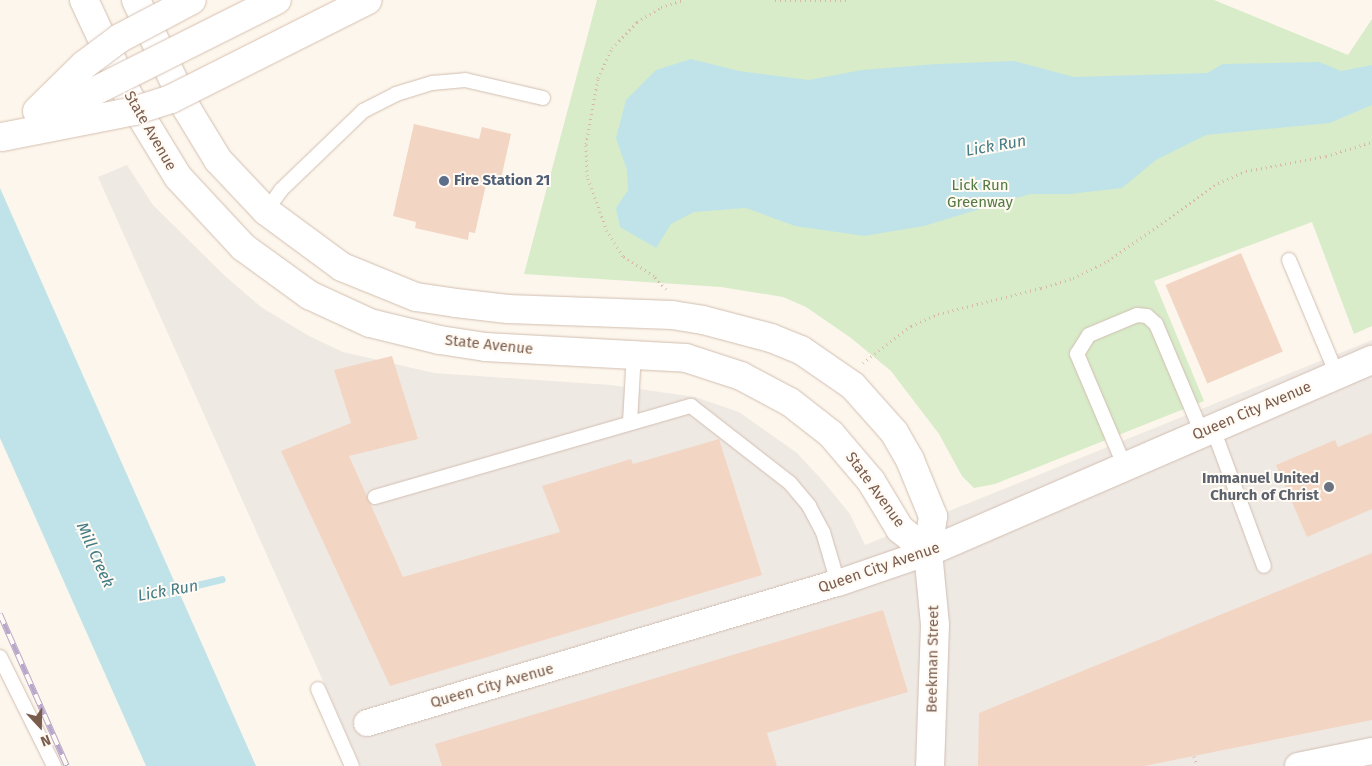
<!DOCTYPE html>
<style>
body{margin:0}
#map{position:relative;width:1372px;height:766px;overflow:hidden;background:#fdf6ec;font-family:"Fira Sans",sans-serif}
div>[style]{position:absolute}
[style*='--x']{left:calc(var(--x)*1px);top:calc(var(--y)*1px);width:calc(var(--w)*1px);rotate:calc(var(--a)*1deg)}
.industrial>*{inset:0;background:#efe9e4}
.green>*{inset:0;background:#d8ecc9}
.water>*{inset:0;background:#bfe3e8}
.stream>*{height:7px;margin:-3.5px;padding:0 3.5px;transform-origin:3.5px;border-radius:3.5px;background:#bfe3e8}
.building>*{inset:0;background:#f3d5c3;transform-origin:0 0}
.path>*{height:3px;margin-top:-1.5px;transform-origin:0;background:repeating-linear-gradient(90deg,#d9b8a5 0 1px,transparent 0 5px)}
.roads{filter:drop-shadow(0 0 1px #d1beb0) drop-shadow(0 0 1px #d1beb0)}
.lane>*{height:14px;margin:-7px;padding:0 7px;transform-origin:7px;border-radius:7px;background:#fff}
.street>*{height:26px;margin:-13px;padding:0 13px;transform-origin:13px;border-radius:13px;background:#fff}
.secondary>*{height:28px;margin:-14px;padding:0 14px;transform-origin:14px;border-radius:14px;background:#fff}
.rail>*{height:5.5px;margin-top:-2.75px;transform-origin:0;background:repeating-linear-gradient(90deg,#fffaf3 0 11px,#b9a8c9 0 22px);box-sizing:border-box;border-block:1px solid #b9a8c9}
.bridges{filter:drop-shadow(0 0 1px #d6c0b0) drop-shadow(0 0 1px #d6c0b0)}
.secondary-bridge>*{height:28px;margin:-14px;padding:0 14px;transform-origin:14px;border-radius:14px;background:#fff}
.dots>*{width:14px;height:14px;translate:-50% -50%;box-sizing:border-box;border:2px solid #fffaf3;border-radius:50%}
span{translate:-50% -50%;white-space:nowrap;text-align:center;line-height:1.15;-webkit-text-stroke:4px #fffaf3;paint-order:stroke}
.street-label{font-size:15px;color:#7a5c4d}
.service-label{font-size:15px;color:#4e5e75;font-weight:700}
.left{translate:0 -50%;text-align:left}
.park-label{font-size:15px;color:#537a41}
.worship-label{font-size:15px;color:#5b616d;font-weight:700}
.right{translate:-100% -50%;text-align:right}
.water-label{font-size:16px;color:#437c86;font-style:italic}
.north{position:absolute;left:15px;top:701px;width:50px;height:50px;-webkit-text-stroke:4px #fffaf3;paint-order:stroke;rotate:159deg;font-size:14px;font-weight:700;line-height:20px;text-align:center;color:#7a5c4d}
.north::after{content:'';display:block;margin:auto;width:18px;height:22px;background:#7a5c4d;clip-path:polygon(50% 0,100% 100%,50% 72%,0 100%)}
</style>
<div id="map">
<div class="industrial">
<div style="clip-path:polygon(127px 165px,153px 205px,224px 275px,261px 307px,309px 336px,343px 352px,434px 373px,611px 385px,695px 397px,739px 412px,797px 453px,823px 481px,850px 514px,865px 545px,1372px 340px,1372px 766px,361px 766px,98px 177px)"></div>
</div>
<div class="green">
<div style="clip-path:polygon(597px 0,1214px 0,1348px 55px,1372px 19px,1372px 326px,1354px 334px,1312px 222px,1154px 281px,1204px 401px,995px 484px,974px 488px,962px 476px,939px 434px,891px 371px,851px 338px,806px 307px,783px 297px,721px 287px,524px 274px)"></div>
</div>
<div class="water">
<div style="clip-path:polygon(691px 59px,739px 71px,809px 80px,862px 70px,937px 64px,1014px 61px,1074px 77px,1207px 73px,1223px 64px,1319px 62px,1341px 71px,1372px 65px,1372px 105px,1330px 123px,1206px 135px,1156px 160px,1122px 188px,1070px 194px,1030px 194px,924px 226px,864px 236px,795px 226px,746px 208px,694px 212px,671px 224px,656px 248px,620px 227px,616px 208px,628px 190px,627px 170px,616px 138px,626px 100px,656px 70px)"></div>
<div style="clip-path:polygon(0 188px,256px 766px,146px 766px,0 438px)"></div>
</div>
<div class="stream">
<div style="--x:171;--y:591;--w:52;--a:-13.2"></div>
</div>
<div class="building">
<div style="clip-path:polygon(414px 124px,479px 139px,482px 127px,511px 134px,500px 183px,487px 180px,475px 233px,469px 232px,468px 240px,415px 228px,416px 222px,393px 216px)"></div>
<div style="left:1241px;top:253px;width:107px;height:82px;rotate:67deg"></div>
<div style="clip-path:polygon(392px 356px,418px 439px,349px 456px,403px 577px,560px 532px,542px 486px,631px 459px,633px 464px,719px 439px,762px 575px,390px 686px,281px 451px,351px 423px,334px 370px)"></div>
<div style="clip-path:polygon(1372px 433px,1372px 509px,1307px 537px,1276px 465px,1335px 440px,1338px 447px)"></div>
<div style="clip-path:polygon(1372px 553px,1372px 720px,1144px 766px,978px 766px,979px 713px)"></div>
<div style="clip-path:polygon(883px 610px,908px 692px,767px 733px,777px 766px,442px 766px,435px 744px)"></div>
</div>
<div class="path">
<div style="--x:775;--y:0;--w:74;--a:0"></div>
<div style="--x:666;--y:289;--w:18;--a:-133"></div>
<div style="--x:654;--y:276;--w:37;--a:-147"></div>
<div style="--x:623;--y:256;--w:30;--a:-123"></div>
<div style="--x:607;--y:231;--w:59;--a:-110"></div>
<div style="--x:587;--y:176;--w:32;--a:-92"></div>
<div style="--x:586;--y:144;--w:67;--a:-79.7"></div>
<div style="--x:598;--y:78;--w:33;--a:-65"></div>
<div style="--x:612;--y:48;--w:36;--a:-46"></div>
<div style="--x:637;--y:22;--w:28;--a:-32"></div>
<div style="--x:661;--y:7;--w:22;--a:-18"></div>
<div style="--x:863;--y:363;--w:61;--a:-37.6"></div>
<div style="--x:911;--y:326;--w:30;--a:-24"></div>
<div style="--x:938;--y:314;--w:106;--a:-14.2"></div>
<div style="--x:1041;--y:288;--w:34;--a:-17"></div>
<div style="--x:1073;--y:278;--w:39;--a:-26"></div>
<div style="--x:1108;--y:261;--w:135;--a:-35.3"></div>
<div style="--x:1218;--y:183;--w:30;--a:-23"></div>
<div style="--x:1246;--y:171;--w:81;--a:-10.6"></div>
<div style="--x:1326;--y:156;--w:48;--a:-16.9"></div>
<div style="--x:1194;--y:756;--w:10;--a:73"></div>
</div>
<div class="roads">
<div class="lane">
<div style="--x:266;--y:211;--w:26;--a:-54"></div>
<div style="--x:281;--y:190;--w:114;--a:-43.9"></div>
<div style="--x:363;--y:111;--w:37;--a:-27"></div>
<div style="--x:396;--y:94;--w:38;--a:-17"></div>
<div style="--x:432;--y:83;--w:33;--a:-5"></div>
<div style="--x:465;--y:80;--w:80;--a:13"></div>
<div style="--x:1289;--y:260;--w:125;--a:67.3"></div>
<div style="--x:630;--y:422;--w:69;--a:-86.7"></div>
<div style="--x:1213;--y:429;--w:146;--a:69.6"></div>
<div style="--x:1125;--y:467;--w:123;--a:-113"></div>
<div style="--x:1077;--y:354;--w:22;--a:-58"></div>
<div style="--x:1089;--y:335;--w:52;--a:-22.6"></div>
<div style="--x:1137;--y:315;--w:10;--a:6"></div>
<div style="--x:1147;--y:316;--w:12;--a:42"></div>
<div style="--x:1156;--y:324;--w:118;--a:67.1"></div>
<div style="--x:375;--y:497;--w:329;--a:-16.1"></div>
<div style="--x:691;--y:406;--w:125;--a:37.9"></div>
<div style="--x:790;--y:483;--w:30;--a:50"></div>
<div style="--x:809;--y:506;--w:30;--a:62"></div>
<div style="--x:823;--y:532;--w:53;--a:73.6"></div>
<div style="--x:0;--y:657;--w:122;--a:63.6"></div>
<div style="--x:318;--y:689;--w:84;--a:66.2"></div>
</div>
<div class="street">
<div style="--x:367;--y:723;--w:491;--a:-16.6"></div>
<div style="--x:838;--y:583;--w:95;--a:-19"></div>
<div style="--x:1298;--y:766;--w:76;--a:-11.5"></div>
</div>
<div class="secondary">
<div style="--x:84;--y:0;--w:105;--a:65.1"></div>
<div style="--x:128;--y:95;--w:96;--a:58.6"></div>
<div style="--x:178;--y:177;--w:96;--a:47.1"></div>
<div style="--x:243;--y:247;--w:82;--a:36"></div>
<div style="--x:309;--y:295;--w:67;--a:24.7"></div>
<div style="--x:370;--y:323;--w:72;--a:13.7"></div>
<div style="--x:440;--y:340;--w:46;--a:8.8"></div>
<div style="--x:485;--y:347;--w:201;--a:3.1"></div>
<div style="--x:686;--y:358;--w:58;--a:18.1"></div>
<div style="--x:741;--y:376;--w:55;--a:28"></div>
<div style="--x:790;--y:402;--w:52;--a:38"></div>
<div style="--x:831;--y:434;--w:62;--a:49.6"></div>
<div style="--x:871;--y:481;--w:56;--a:58.9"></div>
<div style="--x:900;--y:529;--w:36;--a:39"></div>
<div style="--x:136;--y:0;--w:120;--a:64.9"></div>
<div style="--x:187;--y:109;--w:60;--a:58.7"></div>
<div style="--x:218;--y:160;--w:70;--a:46.7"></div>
<div style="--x:266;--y:211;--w:94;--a:36.4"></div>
<div style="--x:342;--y:267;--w:80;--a:22.1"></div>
<div style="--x:416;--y:297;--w:40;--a:8.5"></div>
<div style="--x:456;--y:303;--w:52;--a:6.6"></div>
<div style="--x:508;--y:309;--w:164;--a:2.1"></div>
<div style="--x:672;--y:315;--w:31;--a:9"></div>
<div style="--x:703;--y:320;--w:70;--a:14.8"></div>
<div style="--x:771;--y:338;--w:32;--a:22"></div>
<div style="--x:801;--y:350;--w:63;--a:34.7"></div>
<div style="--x:853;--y:386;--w:62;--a:48.3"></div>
<div style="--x:894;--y:432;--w:32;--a:60"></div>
<div style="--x:910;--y:460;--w:61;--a:67.7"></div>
<div style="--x:933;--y:516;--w:36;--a:98"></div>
<div style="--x:928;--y:552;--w:73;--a:84.5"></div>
<div style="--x:935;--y:625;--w:141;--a:92"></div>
<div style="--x:928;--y:552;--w:484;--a:-23.4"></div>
</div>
</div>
<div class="rail">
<div style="--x:0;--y:614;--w:166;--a:66.2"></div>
</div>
<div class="bridges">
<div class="secondary-bridge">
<div style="--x:37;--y:111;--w:66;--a:-44.4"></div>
<div style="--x:84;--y:65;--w:45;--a:-36.9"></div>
<div style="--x:120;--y:38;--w:81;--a:-27.8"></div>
<div style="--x:39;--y:119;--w:266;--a:-26.6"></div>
<div style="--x:2;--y:137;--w:135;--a:-11.1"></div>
<div style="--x:134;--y:111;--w:39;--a:-18"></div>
<div style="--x:171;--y:99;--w:220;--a:-26.7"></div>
</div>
</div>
<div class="dots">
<div style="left:444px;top:181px;background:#5c6f8a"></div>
<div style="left:1329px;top:487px;background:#6b7280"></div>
</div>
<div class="street-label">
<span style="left:150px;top:131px;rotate:60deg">State Avenue</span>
<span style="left:489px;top:345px;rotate:6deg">State Avenue</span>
<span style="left:1252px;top:411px;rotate:-23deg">Queen City Avenue</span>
<span style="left:875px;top:490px;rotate:54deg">State Avenue</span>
<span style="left:879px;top:568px;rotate:-19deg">Queen City Avenue</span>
<span style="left:933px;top:659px;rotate:-89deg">Beekman Street</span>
<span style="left:492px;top:686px;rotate:-16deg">Queen City Avenue</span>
</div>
<div class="service-label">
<span class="left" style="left:454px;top:181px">Fire Station 21</span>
</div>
<div class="park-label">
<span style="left:980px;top:194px">Lick Run<br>Greenway</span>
</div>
<div class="worship-label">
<span class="right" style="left:1319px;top:487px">Immanuel United<br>Church of Christ</span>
</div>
<div class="water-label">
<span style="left:996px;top:146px;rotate:-10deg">Lick Run</span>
<span style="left:95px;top:555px;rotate:66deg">Mill Creek</span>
<span style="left:168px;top:591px;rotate:-10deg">Lick Run</span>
</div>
<div class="north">N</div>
</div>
